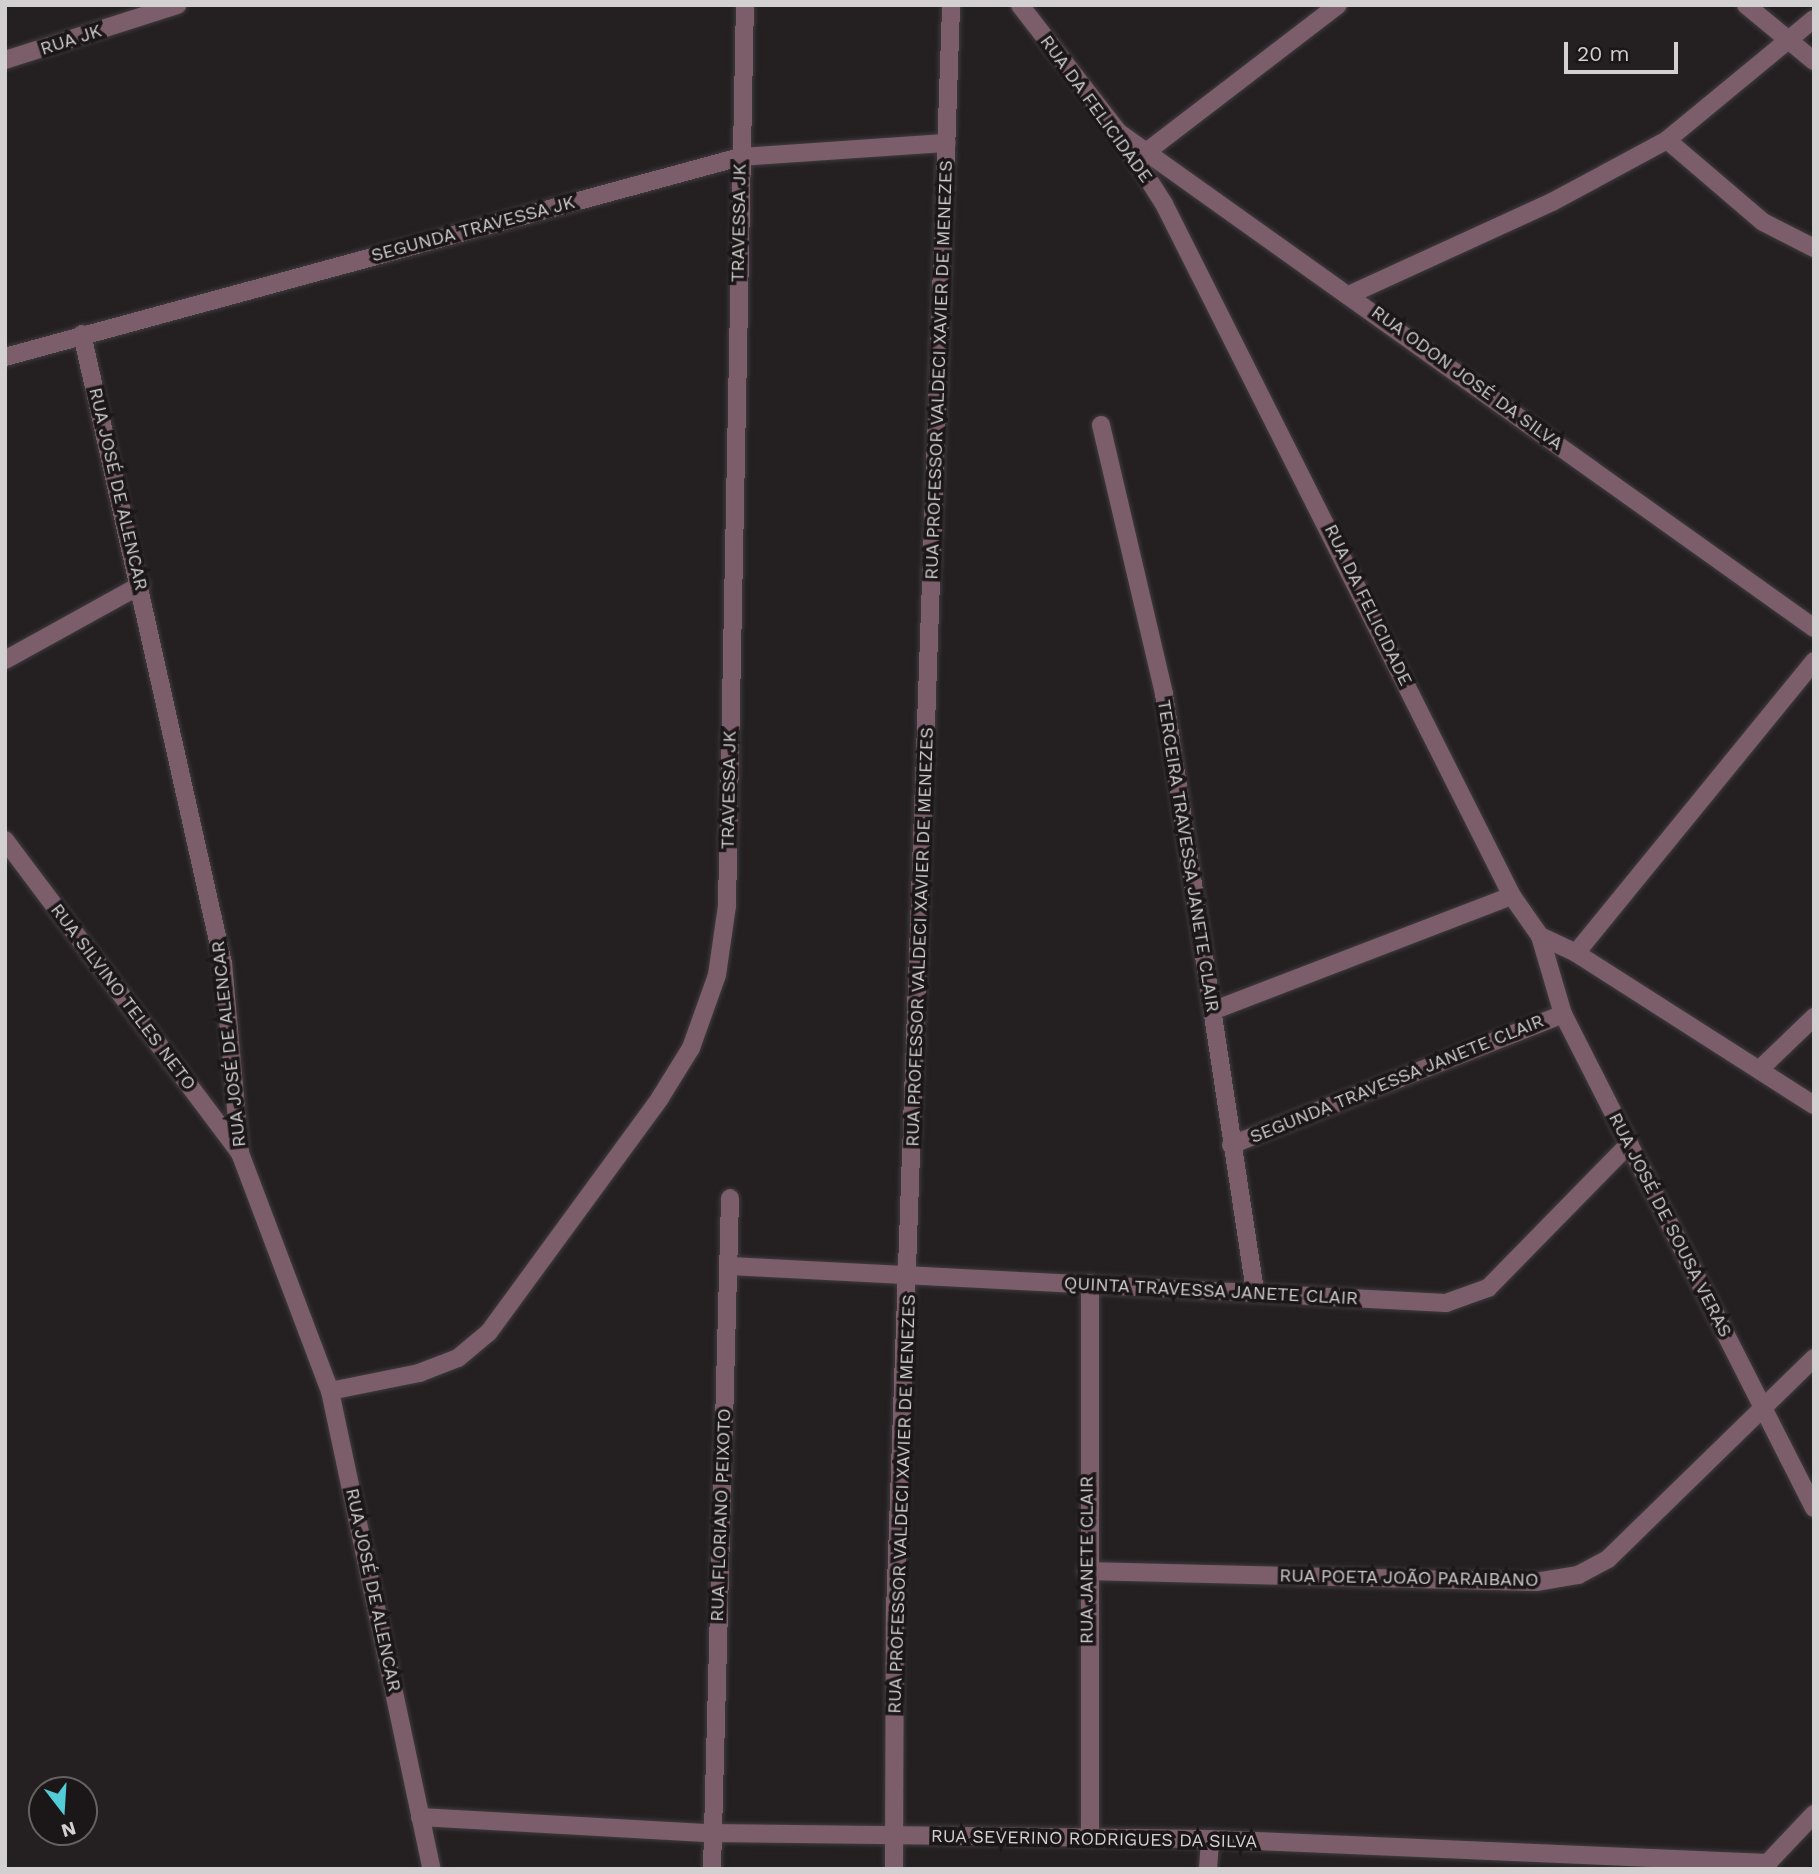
<!DOCTYPE html>
<meta charset="utf-8">
<style>
body{margin:0}
#map{position:relative;width:1819px;height:1874px;overflow:hidden;background:#242022;font-family:"Work Sans",sans-serif}
div>[style]{position:absolute}
[style*='--x']{left:calc(var(--x)*1px);top:calc(var(--y)*1px);width:calc(var(--w)*1px);rotate:calc(var(--a)*1deg)}
.roads{filter:drop-shadow(0 0 2px #403c3e) drop-shadow(0 0 2px #403c3e)}
.minor>*{height:18px;margin:-9px;padding:0 9px;transform-origin:9px;border-radius:9px;background:#7c5e6a}
span{translate:-50% -50%;white-space:nowrap;text-align:center;line-height:1.15;-webkit-text-stroke:7px #1b1718;paint-order:stroke}
.street-label{font-size:18px;color:#d3d0d1}
.frame{position:absolute;inset:0;border:7px solid #d3d0d1;pointer-events:none}
.north{position:absolute;left:28px;top:1776px;width:70px;height:70px;box-sizing:border-box;background:#1b1718;border:2px solid #656162;border-radius:50%;rotate:163deg;font-size:19px;font-weight:700;line-height:28px;text-align:center;color:#d3d0d1}
.north::after{content:'';display:block;margin:auto;width:24px;height:32px;background:#52ccd6;clip-path:polygon(50% 0,100% 100%,50% 72%,0 100%)}
.scale{position:absolute;left:1564px;top:42px;width:114px;height:32px;box-sizing:border-box;border:4px solid #d3d0d1;border-top:0;padding-left:9px;font-size:21px;line-height:24px;white-space:nowrap;color:#d3d0d1;-webkit-text-stroke:5px #1b1718;paint-order:stroke}
</style>
<div id="map">
<div class="roads">
<div class="minor">
<div style="--x:1020;--y:5;--w:160;--a:52.3"></div>
<div style="--x:1118;--y:132;--w:85;--a:57.4"></div>
<div style="--x:1164;--y:204;--w:775;--a:63.3"></div>
<div style="--x:1512;--y:896;--w:49;--a:55"></div>
<div style="--x:1540;--y:936;--w:40;--a:25"></div>
<div style="--x:1576;--y:953;--w:282;--a:32.6"></div>
<div style="--x:1746;--y:5;--w:88;--a:39.5"></div>
<div style="--x:5;--y:60;--w:181;--a:-17.7"></div>
<div style="--x:1121;--y:134;--w:851;--a:35.48"></div>
<div style="--x:1667;--y:140;--w:126;--a:40.5"></div>
<div style="--x:1763;--y:222;--w:57;--a:27"></div>
<div style="--x:1149;--y:150;--w:238;--a:-37.5"></div>
<div style="--x:1351;--y:294;--w:221;--a:-24.6"></div>
<div style="--x:1552;--y:202;--w:131;--a:-28.3"></div>
<div style="--x:1667;--y:140;--w:190;--a:-39.5"></div>
<div style="--x:82;--y:334;--w:645;--a:77.37"></div>
<div style="--x:223;--y:963;--w:191;--a:84.9"></div>
<div style="--x:240;--y:1153;--w:254;--a:69.3"></div>
<div style="--x:330;--y:1391;--w:489;--a:78"></div>
<div style="--x:5;--y:357;--w:762;--a:-15.22"></div>
<div style="--x:740;--y:157;--w:207;--a:-3.9"></div>
<div style="--x:1101;--y:425;--w:276;--a:76.8"></div>
<div style="--x:1164;--y:694;--w:604;--a:81.33"></div>
<div style="--x:5;--y:660;--w:155;--a:-28.9"></div>
<div style="--x:5;--y:840;--w:391;--a:53.1"></div>
<div style="--x:1540;--y:936;--w:81;--a:73.6"></div>
<div style="--x:1563;--y:1014;--w:554;--a:63.07"></div>
<div style="--x:1576;--y:953;--w:377;--a:-50.8"></div>
<div style="--x:1212;--y:1011;--w:321;--a:-21"></div>
<div style="--x:1761;--y:1068;--w:74;--a:-43.9"></div>
<div style="--x:1231;--y:1145;--w:357;--a:-21.5"></div>
<div style="--x:730;--y:1266;--w:717;--a:2.96"></div>
<div style="--x:1446;--y:1303;--w:45;--a:-19.7"></div>
<div style="--x:1488;--y:1288;--w:202;--a:-45.6"></div>
<div style="--x:1090;--y:1283;--w:553;--a:90"></div>
<div style="--x:330;--y:1391;--w:91;--a:-11.4"></div>
<div style="--x:419;--y:1373;--w:42;--a:-21"></div>
<div style="--x:458;--y:1358;--w:40;--a:-40"></div>
<div style="--x:489;--y:1332;--w:290;--a:-53.8"></div>
<div style="--x:660;--y:1098;--w:59;--a:-58.2"></div>
<div style="--x:691;--y:1048;--w:77;--a:-70.4"></div>
<div style="--x:717;--y:975;--w:70;--a:-81.8"></div>
<div style="--x:727;--y:906;--w:901;--a:-88.86"></div>
<div style="--x:1086;--y:1571;--w:450;--a:1.4"></div>
<div style="--x:1536;--y:1582;--w:43;--a:-9.5"></div>
<div style="--x:1578;--y:1575;--w:34;--a:-28"></div>
<div style="--x:1608;--y:1559;--w:288;--a:-44.3"></div>
<div style="--x:420;--y:1817;--w:290;--a:3.2"></div>
<div style="--x:710;--y:1833;--w:500;--a:0.69"></div>
<div style="--x:1210;--y:1839;--w:559;--a:2.46"></div>
<div style="--x:712;--y:1869;--w:671;--a:-88.46"></div>
<div style="--x:894;--y:1869;--w:257;--a:-89.8"></div>
<div style="--x:895;--y:1612;--w:1608;--a:-88"></div>
<div style="--x:1208;--y:1869;--w:30;--a:-86"></div>
<div style="--x:1762;--y:1869;--w:76;--a:-46.6"></div>
</div>
</div>
<div class="street-label">
<span style="left:71px;top:40px;rotate:-18deg">RUA JK</span>
<span style="left:1096px;top:109px;rotate:54deg">RUA DA FELICIDADE</span>
<span style="left:739px;top:223px;rotate:-89deg">TRAVESSA JK</span>
<span style="left:473px;top:229px;rotate:-15deg">SEGUNDA TRAVESSA JK</span>
<span style="left:939px;top:370px;rotate:-88deg">RUA PROFESSOR VALDECI XAVIER DE MENEZES</span>
<span style="left:1467px;top:378px;rotate:36deg">RUA ODON JOSÉ DA SILVA</span>
<span style="left:118px;top:489px;rotate:77deg">RUA JOSÉ DE ALENCAR</span>
<span style="left:1368px;top:605px;rotate:64deg">RUA DA FELICIDADE</span>
<span style="left:729px;top:790px;rotate:-89deg">TRAVESSA JK</span>
<span style="left:1188px;top:856px;rotate:81deg">TERCEIRA TRAVESSA JANETE CLAIR</span>
<span style="left:920px;top:937px;rotate:-88deg">RUA PROFESSOR VALDECI XAVIER DE MENEZES</span>
<span style="left:123px;top:997px;rotate:53deg">RUA SILVINO TELES NETO</span>
<span style="left:229px;top:1044px;rotate:-96deg">RUA JOSÉ DE ALENCAR</span>
<span style="left:1397px;top:1079px;rotate:-22deg">SEGUNDA TRAVESSA JANETE CLAIR</span>
<span style="left:1670px;top:1225px;rotate:63deg">RUA JOSÉ DE SOUSA VERAS</span>
<span style="left:1211px;top:1291px;rotate:3deg">QUINTA TRAVESSA JANETE CLAIR</span>
<span style="left:902px;top:1504px;rotate:-88deg">RUA PROFESSOR VALDECI XAVIER DE MENEZES</span>
<span style="left:721px;top:1515px;rotate:-88deg">RUA FLORIANO PEIXOTO</span>
<span style="left:1087px;top:1560px;rotate:-90deg">RUA JANETE CLAIR</span>
<span style="left:1409px;top:1578px;rotate:1deg">RUA POETA JOÃO PARAIBANO</span>
<span style="left:373px;top:1590px;rotate:78deg">RUA JOSÉ DE ALENCAR</span>
<span style="left:1094px;top:1839px;rotate:1deg">RUA SEVERINO RODRIGUES DA SILVA</span>
</div>
<div class="frame"></div>
<div class="north">N</div>
<div class="scale">20 m</div>
</div>
